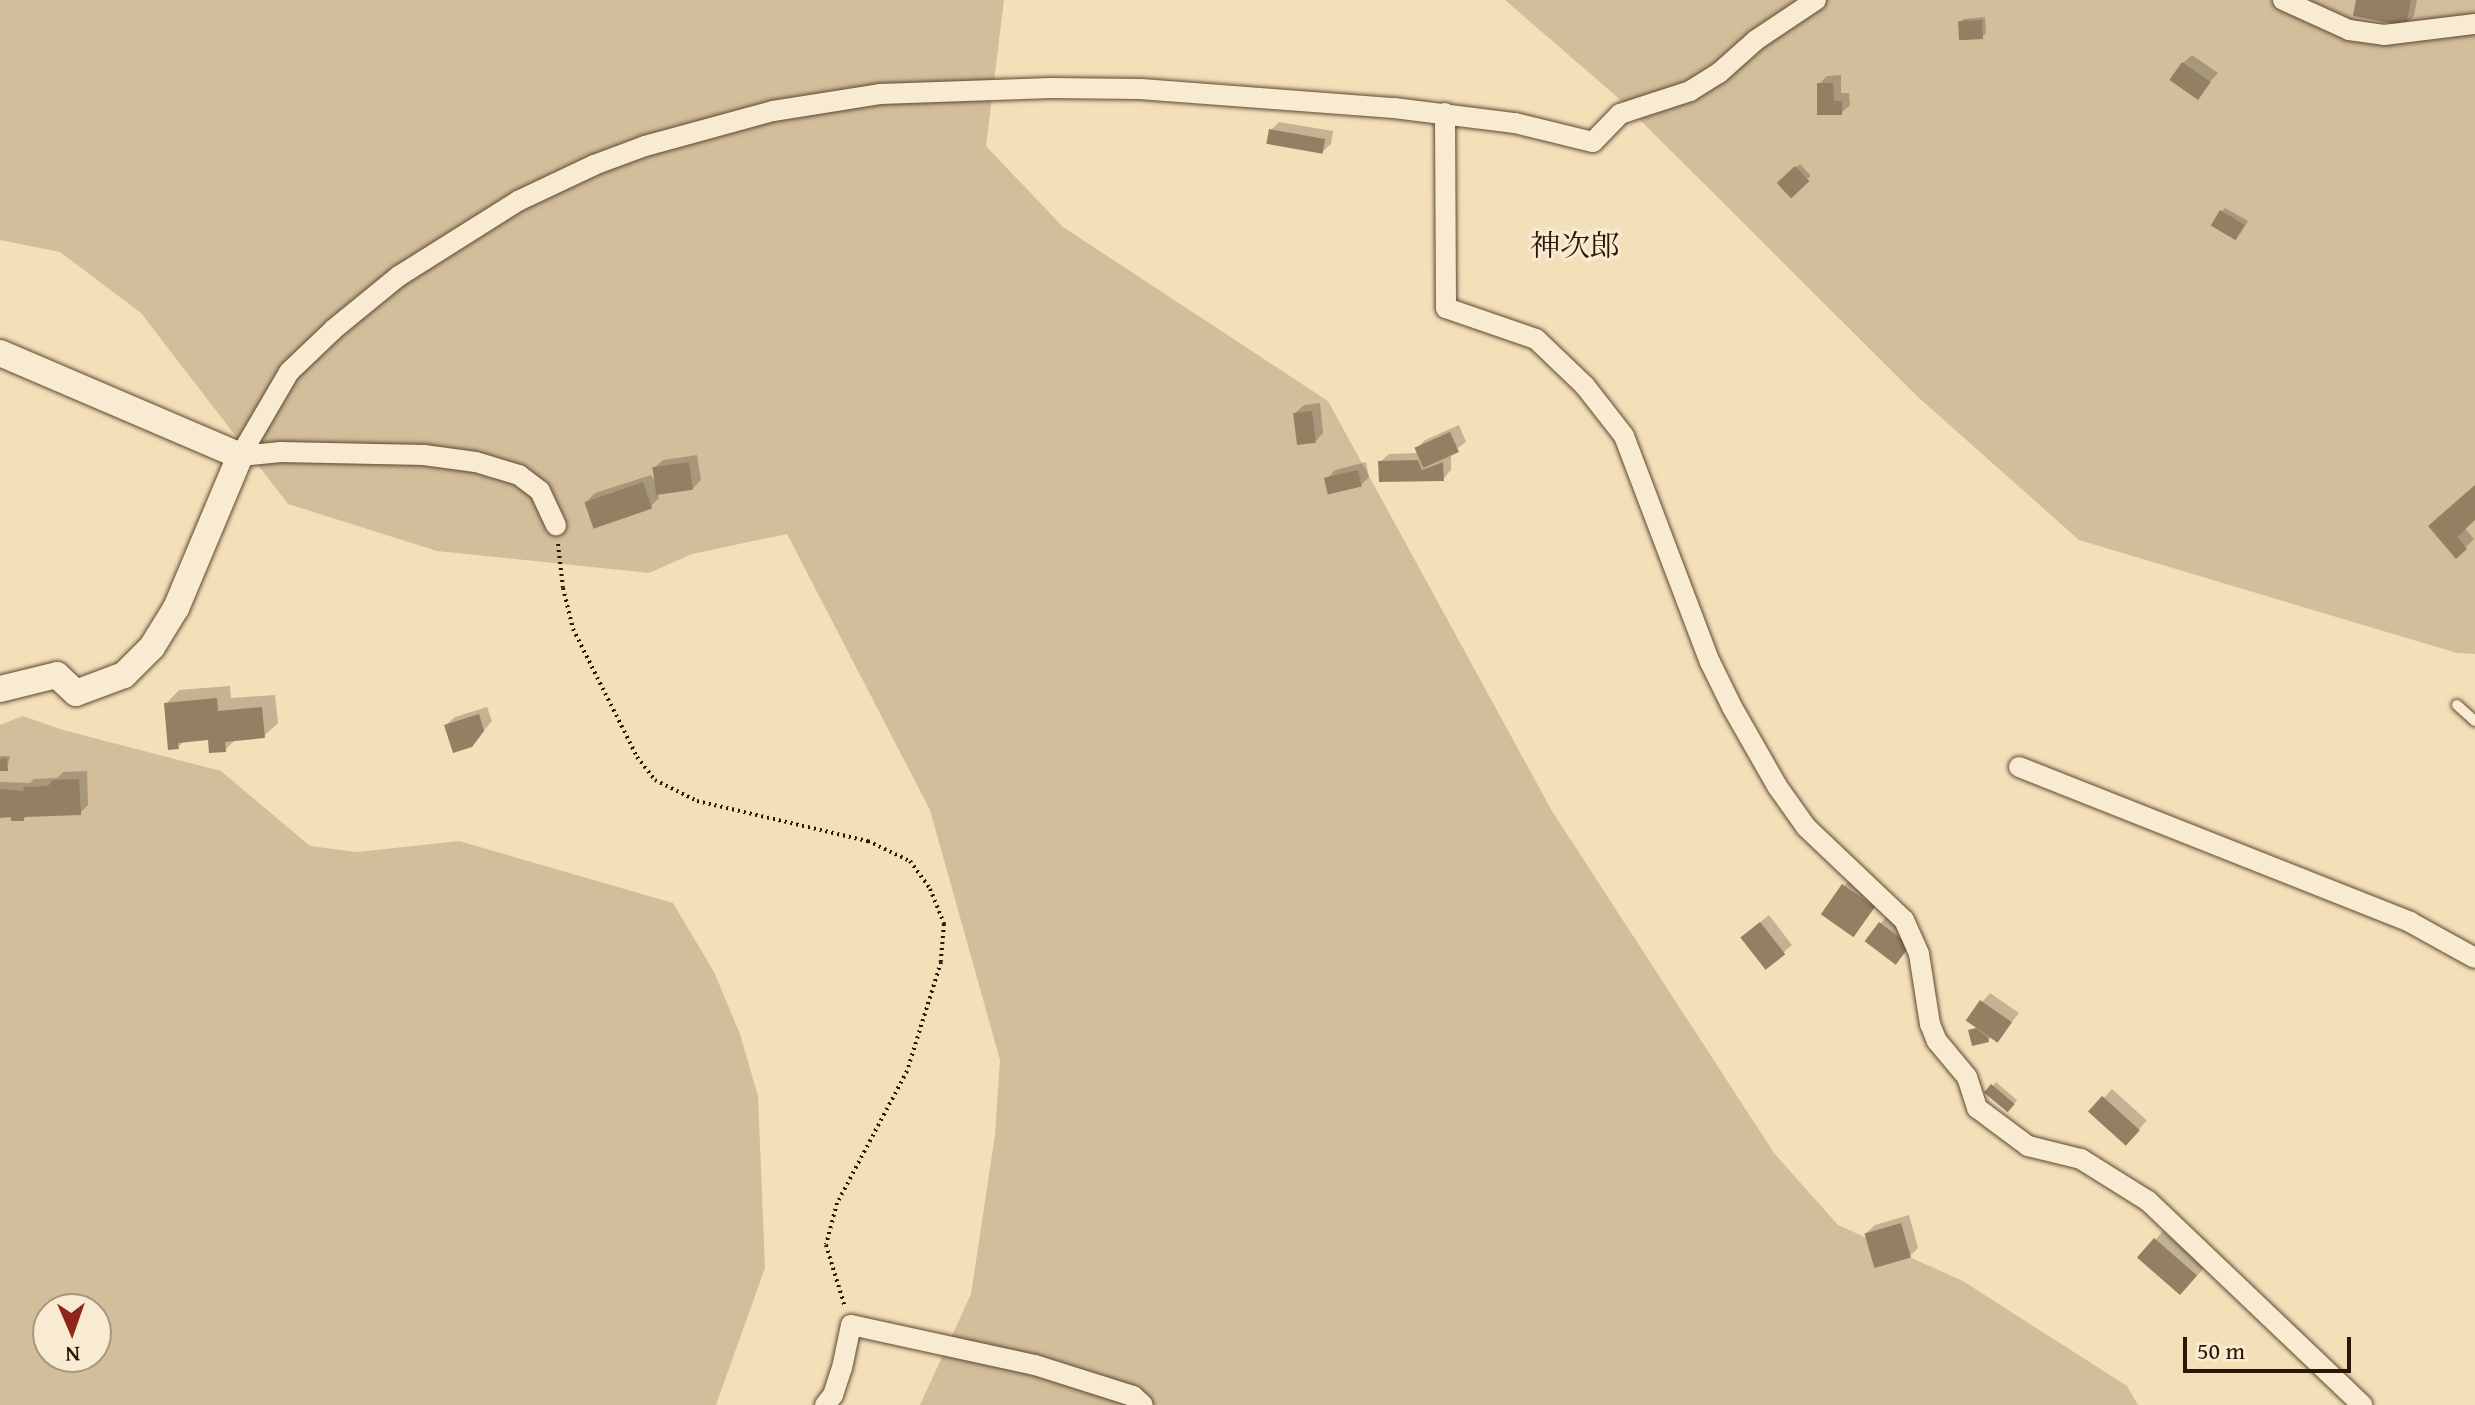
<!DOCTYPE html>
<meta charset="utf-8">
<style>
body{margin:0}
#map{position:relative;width:2475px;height:1405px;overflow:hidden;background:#f4e0b8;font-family:"Gentium Book Plus","Noto Serif JP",serif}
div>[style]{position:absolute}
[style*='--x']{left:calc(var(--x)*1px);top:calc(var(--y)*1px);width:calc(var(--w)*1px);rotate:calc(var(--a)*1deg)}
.green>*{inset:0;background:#d2be9a}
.shadow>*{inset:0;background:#0003;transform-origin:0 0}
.building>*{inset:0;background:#947f63;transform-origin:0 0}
.path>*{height:4px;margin-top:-2px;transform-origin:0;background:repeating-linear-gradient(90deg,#2c1607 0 2px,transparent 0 6px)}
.roads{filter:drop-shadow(0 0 2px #5e4833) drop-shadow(0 0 2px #5e4833)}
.lane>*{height:10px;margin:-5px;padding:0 5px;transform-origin:5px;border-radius:5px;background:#f8ebd1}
.street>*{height:20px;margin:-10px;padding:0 10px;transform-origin:10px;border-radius:10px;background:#f8ebd1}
.secondary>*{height:26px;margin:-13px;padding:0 13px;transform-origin:13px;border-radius:13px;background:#f8ebd1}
span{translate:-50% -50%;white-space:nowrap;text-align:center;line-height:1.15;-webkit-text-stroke:6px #f8ebd1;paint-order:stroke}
.quarter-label{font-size:30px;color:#2c1607}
.north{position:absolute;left:32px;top:1293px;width:80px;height:80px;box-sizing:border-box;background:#f8ebd1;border:2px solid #a69680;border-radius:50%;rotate:178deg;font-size:22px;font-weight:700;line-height:32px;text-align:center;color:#2c1607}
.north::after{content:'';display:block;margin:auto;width:28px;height:36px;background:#8f2418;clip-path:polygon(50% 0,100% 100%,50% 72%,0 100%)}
.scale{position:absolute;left:2183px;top:1337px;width:168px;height:36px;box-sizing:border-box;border:4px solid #2c1607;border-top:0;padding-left:10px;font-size:24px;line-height:28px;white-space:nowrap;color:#2c1607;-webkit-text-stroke:6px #f8ebd1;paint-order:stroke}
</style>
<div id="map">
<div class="green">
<div style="clip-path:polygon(0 0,1004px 0,986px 146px,1063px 227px,1328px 401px,1552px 811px,1774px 1153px,1838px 1225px,1963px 1281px,2127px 1386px,2138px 1405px,920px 1405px,971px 1294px,995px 1135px,1000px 1060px,930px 810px,787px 534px,692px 554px,649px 573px,437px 551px,288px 504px,141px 313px,60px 252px,0 240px)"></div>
<div style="clip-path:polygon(1505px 0,2475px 0,2475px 654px,2457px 653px,2079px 540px,1919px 398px,1616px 96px)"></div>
<div style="clip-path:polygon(evenodd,23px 716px,63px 730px,221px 771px,310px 846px,357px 852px,459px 841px,673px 903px,714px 972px,740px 1034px,758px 1096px,765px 1268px,716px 1405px,0 1405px,0 725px,23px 716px,48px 1309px,96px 1309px,96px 1357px,48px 1357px,48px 1309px)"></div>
</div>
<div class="shadow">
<div style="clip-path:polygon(2358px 0,2417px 0,2414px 16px,2406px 24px)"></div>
<div style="clip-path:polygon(1985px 17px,1986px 33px,1982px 37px,1960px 22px,1963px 19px)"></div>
<div style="clip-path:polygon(2192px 55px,2218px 73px,2205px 87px,2183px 63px)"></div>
<div style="clip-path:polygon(1841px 75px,1841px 93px,1849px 93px,1850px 105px,1841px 113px,1819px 84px,1827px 76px)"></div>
<div style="clip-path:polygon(1279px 122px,1333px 131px,1331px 144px,1322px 152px,1271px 130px)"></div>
<div style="left:1800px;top:164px;width:16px;height:28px;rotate:47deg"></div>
<div style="clip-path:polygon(2225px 208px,2248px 221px,2240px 234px,2222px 211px)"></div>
<div style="clip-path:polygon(1320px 403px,1323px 433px,1315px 442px,1295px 413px,1304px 405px)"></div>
<div style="clip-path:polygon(1459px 425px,1466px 442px,1451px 453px,1451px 470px,1443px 479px,1380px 462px,1389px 454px,1418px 453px,1416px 449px,1425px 440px)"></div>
<div style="clip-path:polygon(697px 455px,701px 480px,692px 489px,658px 494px,659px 498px,651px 506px,587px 501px,595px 493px,651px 475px,657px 484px,654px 468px,663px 460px)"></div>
<div style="clip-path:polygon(1366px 462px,1369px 477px,1361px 485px,1327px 479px,1335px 470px)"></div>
<div style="clip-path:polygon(2475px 487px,2475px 518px,2464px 527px,2474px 539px,2457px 556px,2431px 526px)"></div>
<div style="clip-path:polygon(230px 686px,231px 698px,275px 695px,278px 723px,264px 736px,236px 739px,225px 750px,210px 738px,185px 740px,178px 747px,166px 704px,179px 690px)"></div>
<div style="clip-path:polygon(487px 707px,492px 721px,471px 746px,446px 725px,455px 717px)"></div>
<div style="clip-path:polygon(0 756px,10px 756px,7px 769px,0 769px)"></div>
<div style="clip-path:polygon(87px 771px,88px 805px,80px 813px,27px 815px,24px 819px,0 816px,0 782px,30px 783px,34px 779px,57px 778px,63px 772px)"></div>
<div style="clip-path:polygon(1852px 877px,1882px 898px,1854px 935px,1844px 886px)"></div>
<div style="clip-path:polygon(1769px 915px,1792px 945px,1783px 953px,1742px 937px)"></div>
<div style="clip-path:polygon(1888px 915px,1914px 936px,1900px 955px,1880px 924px)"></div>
<div style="clip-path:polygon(1990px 993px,2019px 1013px,1998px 1039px,1993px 1036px,1988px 1040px,1971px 1031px,1978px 1026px,1982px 1002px)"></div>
<div style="left:1996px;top:1082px;width:28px;height:14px;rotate:41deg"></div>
<div style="left:2112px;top:1089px;width:47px;height:31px;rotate:42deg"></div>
<div style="clip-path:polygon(1909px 1215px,1918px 1248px,1910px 1256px,1866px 1233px,1875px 1225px)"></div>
<div style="left:2163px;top:1231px;width:55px;height:35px;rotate:41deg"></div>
</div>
<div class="building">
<div style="clip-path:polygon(2356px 0,2411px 0,2406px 26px,2353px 16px)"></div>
<div style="left:1982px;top:20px;width:19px;height:24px;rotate:87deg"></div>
<div style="left:2182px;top:62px;width:35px;height:22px;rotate:35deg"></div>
<div style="clip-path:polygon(1817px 83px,1833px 83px,1834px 101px,1842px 101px,1842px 115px,1817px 115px)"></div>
<div style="left:1269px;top:129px;width:57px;height:15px;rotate:10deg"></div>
<div style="left:1795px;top:166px;width:21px;height:25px;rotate:47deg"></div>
<div style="left:2220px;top:210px;width:29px;height:18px;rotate:31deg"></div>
<div style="left:1312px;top:411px;width:32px;height:19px;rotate:83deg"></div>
<div style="left:1450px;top:432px;width:22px;height:39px;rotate:66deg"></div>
<div style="clip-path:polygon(1418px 460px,1422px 470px,1443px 462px,1444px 481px,1379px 482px,1378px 461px)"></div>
<div style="left:689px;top:462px;width:28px;height:37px;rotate:82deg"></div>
<div style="left:1358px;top:470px;width:17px;height:35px;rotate:77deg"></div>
<div style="left:643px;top:482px;width:28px;height:62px;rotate:71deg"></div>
<div style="clip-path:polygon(2475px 485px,2475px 520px,2457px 537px,2467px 549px,2456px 559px,2428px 526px)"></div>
<div style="clip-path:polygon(217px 698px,218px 711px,262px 707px,265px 738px,225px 742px,226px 752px,209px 753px,208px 740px,178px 743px,179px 749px,168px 750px,164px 703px)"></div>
<div style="clip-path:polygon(479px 714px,484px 731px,472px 747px,453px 753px,444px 725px)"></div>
<div style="clip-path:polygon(7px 758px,8px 771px,0 771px,0 759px)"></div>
<div style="clip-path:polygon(79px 779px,81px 815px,24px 817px,24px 821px,11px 821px,11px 817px,0 818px,0 789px,24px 791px,23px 787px,48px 786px,53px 780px)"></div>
<div style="left:1842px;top:884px;width:40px;height:37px;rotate:35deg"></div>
<div style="left:1760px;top:922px;width:41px;height:25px;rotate:52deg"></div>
<div style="left:1879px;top:922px;width:39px;height:24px;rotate:37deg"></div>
<div style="left:1980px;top:1000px;width:39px;height:25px;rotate:35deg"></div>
<div style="clip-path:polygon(1976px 1028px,1988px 1037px,1989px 1042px,1972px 1046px,1968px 1030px)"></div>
<div style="left:1991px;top:1084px;width:31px;height:11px;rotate:40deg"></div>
<div style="left:2102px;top:1096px;width:51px;height:21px;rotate:42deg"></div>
<div style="left:1901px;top:1223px;width:36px;height:38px;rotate:74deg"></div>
<div style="left:2154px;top:1238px;width:57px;height:26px;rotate:41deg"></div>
</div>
<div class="path">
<div style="--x:558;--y:544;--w:44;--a:83.5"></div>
<div style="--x:563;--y:588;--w:42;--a:76.3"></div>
<div style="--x:573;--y:629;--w:143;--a:63.4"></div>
<div style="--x:637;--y:757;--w:29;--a:52"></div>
<div style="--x:655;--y:780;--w:47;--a:26.6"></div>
<div style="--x:697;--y:801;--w:176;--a:13.2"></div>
<div style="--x:868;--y:841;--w:47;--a:25.5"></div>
<div style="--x:910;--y:861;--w:34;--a:54"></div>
<div style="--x:930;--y:889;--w:38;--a:68"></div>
<div style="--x:944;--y:924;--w:38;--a:95"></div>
<div style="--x:941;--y:962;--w:114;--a:107.3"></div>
<div style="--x:907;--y:1071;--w:149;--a:117.9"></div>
<div style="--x:837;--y:1203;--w:43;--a:104.7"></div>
<div style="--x:826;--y:1245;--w:65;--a:73"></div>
</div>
<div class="roads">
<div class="lane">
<div style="--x:2457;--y:705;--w:24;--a:42"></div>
</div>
<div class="street">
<div style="--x:2283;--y:0;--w:72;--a:24.4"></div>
<div style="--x:2349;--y:30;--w:35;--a:8"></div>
<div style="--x:2384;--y:35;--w:92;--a:-6.9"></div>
<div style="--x:1445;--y:113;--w:195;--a:89.7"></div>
<div style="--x:1446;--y:308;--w:95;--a:19"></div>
<div style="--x:1536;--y:339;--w:68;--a:43.8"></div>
<div style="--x:1585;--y:386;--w:63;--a:52"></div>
<div style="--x:1624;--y:436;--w:242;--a:69.2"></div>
<div style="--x:1710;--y:662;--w:50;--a:63.9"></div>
<div style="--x:1732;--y:707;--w:91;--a:60.3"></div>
<div style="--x:1777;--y:786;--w:50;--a:54.7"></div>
<div style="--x:1806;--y:827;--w:135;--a:43.5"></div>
<div style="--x:1904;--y:920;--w:37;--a:66"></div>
<div style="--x:1919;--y:954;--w:71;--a:81.1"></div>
<div style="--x:1930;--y:1024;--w:18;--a:68"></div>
<div style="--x:1937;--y:1041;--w:47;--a:50.2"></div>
<div style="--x:1967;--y:1077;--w:33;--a:72"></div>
<div style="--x:1977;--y:1108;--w:64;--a:36.7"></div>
<div style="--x:2028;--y:1146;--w:55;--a:13.8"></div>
<div style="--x:2081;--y:1159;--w:79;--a:32.1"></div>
<div style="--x:2148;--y:1201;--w:296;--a:43.6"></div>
<div style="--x:240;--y:456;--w:97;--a:-59.7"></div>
<div style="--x:289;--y:372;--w:62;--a:-43.7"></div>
<div style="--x:334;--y:329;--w:84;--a:-39.2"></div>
<div style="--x:399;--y:276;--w:141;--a:-32.2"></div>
<div style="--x:518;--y:201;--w:84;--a:-25.3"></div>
<div style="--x:594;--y:165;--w:54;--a:-20.4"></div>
<div style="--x:645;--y:146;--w:133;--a:-15.3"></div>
<div style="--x:773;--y:111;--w:108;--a:-9"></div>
<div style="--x:880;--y:94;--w:171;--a:-2"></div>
<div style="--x:1051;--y:88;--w:89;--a:0.6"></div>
<div style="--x:1140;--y:89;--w:255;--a:4.3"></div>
<div style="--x:1394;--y:108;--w:122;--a:7.1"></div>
<div style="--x:1515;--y:123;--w:80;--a:13.7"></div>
<div style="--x:1593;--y:142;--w:39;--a:-46"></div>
<div style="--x:1620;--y:114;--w:74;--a:-18.2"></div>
<div style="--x:1690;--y:91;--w:34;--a:-32"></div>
<div style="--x:1719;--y:73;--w:50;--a:-41.7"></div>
<div style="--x:1756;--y:40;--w:72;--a:-33.7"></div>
<div style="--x:240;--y:456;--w:41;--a:-5.6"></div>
<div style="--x:281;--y:452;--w:143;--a:1.2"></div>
<div style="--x:424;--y:455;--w:52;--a:7.7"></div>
<div style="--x:476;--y:462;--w:45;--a:16.8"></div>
<div style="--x:519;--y:475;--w:26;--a:37"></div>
<div style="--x:540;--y:491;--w:38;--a:65"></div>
<div style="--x:2019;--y:767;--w:421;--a:21.6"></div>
<div style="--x:2410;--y:922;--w:74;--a:29"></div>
<div style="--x:825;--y:1405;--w:13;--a:-51"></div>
<div style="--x:833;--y:1395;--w:28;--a:-72"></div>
<div style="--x:842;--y:1368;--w:44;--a:-78.2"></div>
<div style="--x:851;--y:1325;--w:188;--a:12.3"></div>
<div style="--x:1035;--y:1365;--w:103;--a:17.6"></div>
<div style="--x:1133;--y:1396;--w:13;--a:42"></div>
</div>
<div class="secondary">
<div style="--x:0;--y:353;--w:261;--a:23.2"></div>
<div style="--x:240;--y:456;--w:165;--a:112.8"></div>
<div style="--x:176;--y:608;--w:46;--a:121.6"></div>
<div style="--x:152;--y:647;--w:40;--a:135"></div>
<div style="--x:124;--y:675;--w:51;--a:159.4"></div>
<div style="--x:76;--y:693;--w:26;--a:-137"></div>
<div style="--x:57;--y:675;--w:59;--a:166.2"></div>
</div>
</div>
<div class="quarter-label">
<span style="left:1575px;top:245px">神次郎</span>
</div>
<div class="north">N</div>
<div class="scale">50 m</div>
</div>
